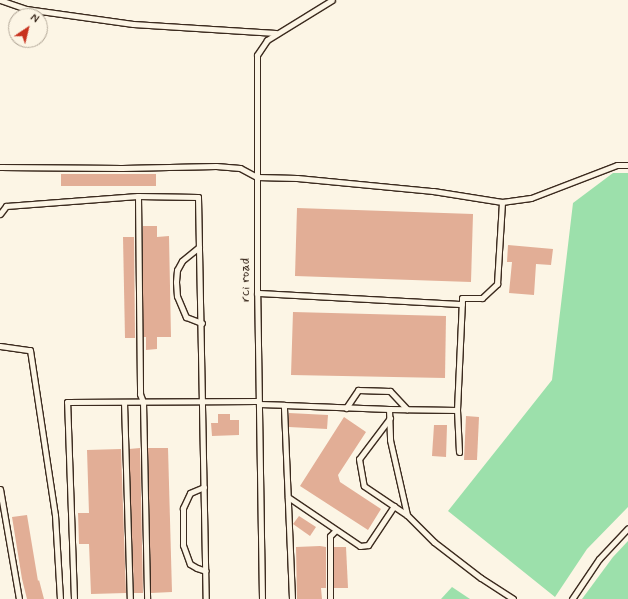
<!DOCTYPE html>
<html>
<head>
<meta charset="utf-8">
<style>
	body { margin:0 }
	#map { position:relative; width:628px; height:599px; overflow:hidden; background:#fcf5e5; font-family:Mynerve,sans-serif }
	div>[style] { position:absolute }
	.green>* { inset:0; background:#9ce0ab }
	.building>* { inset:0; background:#e2ae96 }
	.roads { filter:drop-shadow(1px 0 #3b2a1e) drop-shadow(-1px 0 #3b2a1e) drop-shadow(0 1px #3b2a1e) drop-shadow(0 -1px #3b2a1e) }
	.lane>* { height:5px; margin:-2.5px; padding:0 2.5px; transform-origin:2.5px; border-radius:2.5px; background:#fcf5e5 }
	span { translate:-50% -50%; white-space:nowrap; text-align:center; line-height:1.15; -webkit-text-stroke:3px #fcf5e5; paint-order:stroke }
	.street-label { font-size:14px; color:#3b2a1e }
	.north { position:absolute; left:8px; top:8px; width:40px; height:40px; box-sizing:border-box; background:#fcf5e5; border:1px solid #afa495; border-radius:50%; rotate:35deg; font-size:11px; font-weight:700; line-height:16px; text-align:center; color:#3b2a1e }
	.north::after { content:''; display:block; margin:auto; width:14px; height:18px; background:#c8321e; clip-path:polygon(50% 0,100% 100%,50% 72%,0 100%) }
</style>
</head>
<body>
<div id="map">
	<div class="green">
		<i style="clip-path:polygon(613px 173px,628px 173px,628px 507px,587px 549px,555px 597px,448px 511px,552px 380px,573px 203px)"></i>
		<i style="clip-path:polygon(628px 541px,628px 599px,582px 599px,613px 557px)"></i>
		<i style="clip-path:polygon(452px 587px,470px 599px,441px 599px)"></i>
	</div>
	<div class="building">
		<i style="clip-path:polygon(61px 174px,156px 174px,156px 186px,61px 186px)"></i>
		<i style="clip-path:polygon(297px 208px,473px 214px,471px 282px,295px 276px)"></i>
		<i style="clip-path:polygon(143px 226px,157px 226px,157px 237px,169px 236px,171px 337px,157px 337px,157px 349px,146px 350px,146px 337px,143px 337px)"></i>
		<i style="clip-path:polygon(123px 237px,134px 237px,135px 338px,125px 338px)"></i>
		<i style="clip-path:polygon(508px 245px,553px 249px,551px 265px,536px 264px,534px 295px,509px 293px,512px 262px,507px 262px)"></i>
		<i style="clip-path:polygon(293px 312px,446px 316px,445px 378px,291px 375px)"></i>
		<i style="clip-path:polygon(289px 413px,328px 415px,327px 429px,289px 427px)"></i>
		<i style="clip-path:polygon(218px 414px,230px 414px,230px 420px,239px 420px,239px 435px,212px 436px,211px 423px,218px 423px)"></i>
		<i style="clip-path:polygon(466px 416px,479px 417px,477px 460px,464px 460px)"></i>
		<i style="clip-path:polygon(344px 417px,366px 432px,338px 475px,340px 482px,381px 509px,368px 530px,300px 486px)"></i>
		<i style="clip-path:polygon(434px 425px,447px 425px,446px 457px,432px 456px)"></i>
		<i style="clip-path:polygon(140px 448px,143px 593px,134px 593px,129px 449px)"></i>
		<i style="clip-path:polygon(148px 448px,168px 448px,172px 592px,151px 593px)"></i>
		<i style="clip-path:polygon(121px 449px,126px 593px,91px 594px,89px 544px,79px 544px,78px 513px,89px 513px,87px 450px)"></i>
		<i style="clip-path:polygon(27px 515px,38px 581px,39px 580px,44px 599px,27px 599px,22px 579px,12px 517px)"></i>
		<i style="clip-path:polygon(299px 516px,316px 527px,310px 536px,293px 524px)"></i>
		<i style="clip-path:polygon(320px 546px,326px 547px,326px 588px,321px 588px,322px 599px,297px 599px,296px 547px)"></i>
		<i style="clip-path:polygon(334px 547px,346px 547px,348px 588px,334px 588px)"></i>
	</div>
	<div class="roads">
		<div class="lane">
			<i style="left:0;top:0;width:28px;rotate:19deg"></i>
			<i style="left:26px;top:9px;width:108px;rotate:8deg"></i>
			<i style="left:133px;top:24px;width:143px;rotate:3.6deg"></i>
			<i style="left:0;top:167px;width:122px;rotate:0.5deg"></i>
			<i style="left:122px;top:168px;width:94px;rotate:-1.2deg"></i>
			<i style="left:216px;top:166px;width:24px;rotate:5deg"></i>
			<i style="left:240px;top:168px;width:19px;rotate:28deg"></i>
			<i style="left:257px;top:177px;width:40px;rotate:1.4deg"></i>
			<i style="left:297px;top:178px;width:137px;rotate:5.5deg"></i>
			<i style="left:433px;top:191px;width:70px;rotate:9.1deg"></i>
			<i style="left:502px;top:202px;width:29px;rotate:-8deg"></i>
			<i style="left:531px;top:198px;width:92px;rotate:-21deg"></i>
			<i style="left:617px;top:165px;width:11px"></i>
			<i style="left:138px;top:196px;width:198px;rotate:89.4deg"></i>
			<i style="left:140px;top:394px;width:9px;rotate:69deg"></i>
			<i style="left:143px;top:402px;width:197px;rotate:88.8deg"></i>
			<i style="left:0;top:214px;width:10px;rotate:-53deg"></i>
			<i style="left:6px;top:206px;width:132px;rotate:-4.3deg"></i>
			<i style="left:138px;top:196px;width:60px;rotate:1deg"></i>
			<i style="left:198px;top:197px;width:402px;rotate:88.9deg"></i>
			<i style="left:199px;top:247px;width:22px;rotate:141deg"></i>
			<i style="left:182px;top:261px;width:10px;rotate:119deg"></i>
			<i style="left:177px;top:270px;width:12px;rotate:95deg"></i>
			<i style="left:176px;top:282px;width:14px;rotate:86deg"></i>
			<i style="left:177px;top:296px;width:23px;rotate:67deg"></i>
			<i style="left:186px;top:317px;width:17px;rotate:21deg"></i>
			<i style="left:257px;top:293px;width:205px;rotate:3.1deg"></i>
			<i style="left:0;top:346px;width:30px;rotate:8deg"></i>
			<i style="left:30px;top:350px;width:167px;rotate:81.4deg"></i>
			<i style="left:55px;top:515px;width:84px;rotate:86.6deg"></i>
			<i style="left:124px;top:402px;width:197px;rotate:88.3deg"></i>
			<i style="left:259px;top:404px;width:25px;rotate:2deg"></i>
			<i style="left:346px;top:408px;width:22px;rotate:-56deg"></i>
			<i style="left:358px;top:390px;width:32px;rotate:2deg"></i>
			<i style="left:390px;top:391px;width:25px;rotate:47deg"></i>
			<i style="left:389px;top:409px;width:68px;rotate:0.8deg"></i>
			<i style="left:390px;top:418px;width:51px;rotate:127.1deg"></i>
			<i style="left:359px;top:459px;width:27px;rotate:80deg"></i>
			<i style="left:364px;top:486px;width:52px;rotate:34deg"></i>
			<i style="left:459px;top:452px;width:42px;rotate:-92.7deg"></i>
			<i style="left:457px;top:410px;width:112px;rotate:-87.4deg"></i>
			<i style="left:462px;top:298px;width:20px"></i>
			<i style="left:482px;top:298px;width:21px;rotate:-43deg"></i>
			<i style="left:497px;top:284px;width:82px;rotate:-86.5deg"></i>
			<i style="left:204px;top:487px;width:15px;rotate:157deg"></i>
			<i style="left:190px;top:493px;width:17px;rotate:115deg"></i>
			<i style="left:183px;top:508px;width:37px;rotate:90deg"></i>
			<i style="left:183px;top:545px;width:20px;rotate:70deg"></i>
			<i style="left:190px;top:564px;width:8px;rotate:30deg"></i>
			<i style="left:197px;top:568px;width:9px;rotate:18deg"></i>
			<i style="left:0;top:489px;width:112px;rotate:80.2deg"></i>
			<i style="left:288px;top:497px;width:87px;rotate:34.2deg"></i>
			<i style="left:360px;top:546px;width:8px;rotate:-7deg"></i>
			<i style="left:368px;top:545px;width:47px;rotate:-56.3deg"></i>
			<i style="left:74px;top:599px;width:197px;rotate:-92deg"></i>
			<i style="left:67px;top:402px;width:191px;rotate:-0.3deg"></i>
			<i style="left:262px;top:599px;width:306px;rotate:-90.9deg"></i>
			<i style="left:257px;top:293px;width:238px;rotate:-90deg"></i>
			<i style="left:257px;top:55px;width:18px;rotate:-56deg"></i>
			<i style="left:267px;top:40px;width:76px;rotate:-31.6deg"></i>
			<i style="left:292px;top:599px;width:194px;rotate:-92.4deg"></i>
			<i style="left:284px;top:405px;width:105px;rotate:2.2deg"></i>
			<i style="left:389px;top:409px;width:31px;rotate:88deg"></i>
			<i style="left:390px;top:440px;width:77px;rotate:77.2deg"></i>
			<i style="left:407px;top:515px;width:38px;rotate:45deg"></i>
			<i style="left:434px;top:542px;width:59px;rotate:37.5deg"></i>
			<i style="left:481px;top:578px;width:38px;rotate:33deg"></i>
			<i style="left:330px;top:599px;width:63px;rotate:-90deg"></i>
			<i style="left:330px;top:536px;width:8px;rotate:-45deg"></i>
			<i style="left:572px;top:599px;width:48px;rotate:-56deg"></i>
			<i style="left:599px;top:559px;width:42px;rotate:-46.9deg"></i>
		</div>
	</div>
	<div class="street-label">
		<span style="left:245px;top:280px;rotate:-90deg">rci road</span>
	</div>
	<div class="north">N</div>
</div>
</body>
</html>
